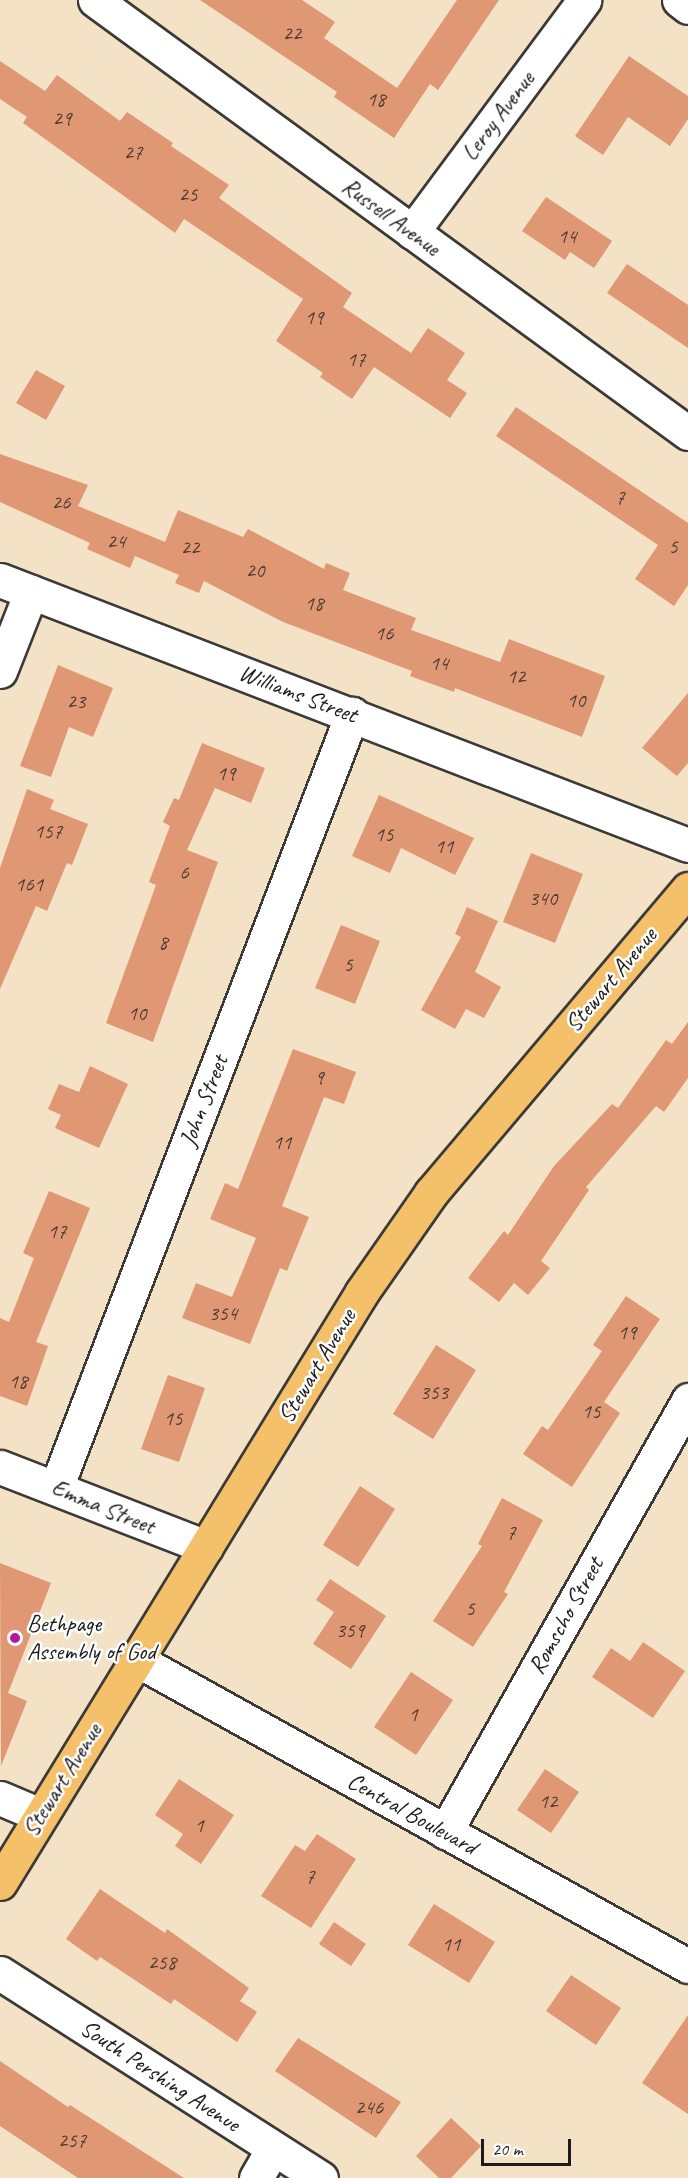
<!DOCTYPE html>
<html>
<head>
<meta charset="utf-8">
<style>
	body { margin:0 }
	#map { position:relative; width:688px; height:2178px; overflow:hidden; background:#f4e2c7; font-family:Caveat,sans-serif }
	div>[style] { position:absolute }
	.building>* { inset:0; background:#df9774 }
	.roads { filter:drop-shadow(2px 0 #3c3a36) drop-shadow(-2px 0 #3c3a36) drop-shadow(0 2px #3c3a36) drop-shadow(0 -2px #3c3a36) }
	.minor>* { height:33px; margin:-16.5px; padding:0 16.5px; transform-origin:16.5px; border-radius:16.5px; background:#fff }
	.major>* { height:33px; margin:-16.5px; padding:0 16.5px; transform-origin:16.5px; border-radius:16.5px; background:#f4c16a }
	.dots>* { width:16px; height:16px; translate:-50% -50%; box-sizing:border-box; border:3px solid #fff; border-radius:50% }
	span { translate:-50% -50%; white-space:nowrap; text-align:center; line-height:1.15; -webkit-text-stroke:5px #fff; paint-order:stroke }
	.number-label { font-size:21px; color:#4d3b32 }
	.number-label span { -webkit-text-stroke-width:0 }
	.street-label { font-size:24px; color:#1c1c1c }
	.poi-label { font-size:24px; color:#1c1c1c }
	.left { translate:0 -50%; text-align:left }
	.scale { position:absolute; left:481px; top:2139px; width:90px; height:27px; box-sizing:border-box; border:3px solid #1c1c1c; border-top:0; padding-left:8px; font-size:18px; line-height:21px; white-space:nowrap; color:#1c1c1c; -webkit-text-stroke:4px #fff; paint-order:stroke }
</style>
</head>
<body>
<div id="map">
	<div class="building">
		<i style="clip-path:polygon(200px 0,302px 0,335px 22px,324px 38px,397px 88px,457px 0,499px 0,438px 90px,430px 84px,394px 138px,334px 97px,337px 92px)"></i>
		<i style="clip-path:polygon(629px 56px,688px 96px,688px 119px,670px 146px,628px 117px,603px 155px,575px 136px)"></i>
		<i style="clip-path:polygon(0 61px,45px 91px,57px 75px,120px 121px,127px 112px,173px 143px,171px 146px,229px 185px,219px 198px,352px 293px,343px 307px,411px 353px,428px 328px,465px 353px,447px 380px,467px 393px,450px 418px,374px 367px,352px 399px,320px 377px,323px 373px,276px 341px,303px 299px,184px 219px,175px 233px,23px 123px,27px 117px,0 99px)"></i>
		<i style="clip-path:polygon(546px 197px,612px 241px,594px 268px,570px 252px,565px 260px,522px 231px)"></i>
		<i style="clip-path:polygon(627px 264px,688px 305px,688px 348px,607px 293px)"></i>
		<i style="clip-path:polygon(36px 370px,65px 386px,46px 420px,16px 403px)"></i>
		<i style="clip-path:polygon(516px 407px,688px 523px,688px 585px,674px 606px,635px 579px,658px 545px,496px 436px)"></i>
		<i style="clip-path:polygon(0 454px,88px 485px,78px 506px,165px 542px,178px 510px,243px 537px,248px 529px,324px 569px,326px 563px,350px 573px,343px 590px,416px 618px,411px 630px,500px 662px,509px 639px,605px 676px,582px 737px,455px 688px,454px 692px,410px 676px,412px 671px,283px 622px,204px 581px,199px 593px,175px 583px,179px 575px,135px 556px,130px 568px,87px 549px,90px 543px,0 502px)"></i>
		<i style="clip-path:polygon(58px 665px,113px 688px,93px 737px,69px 727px,51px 777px,20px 766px)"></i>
		<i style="clip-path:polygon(688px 693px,688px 763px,677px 776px,642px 748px)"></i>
		<i style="clip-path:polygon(202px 743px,265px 768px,251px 803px,215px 788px,187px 850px,218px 862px,153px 1042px,106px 1023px,156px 885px,149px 882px,170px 826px,163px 822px,174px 798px,179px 800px)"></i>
		<i style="clip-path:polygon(27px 789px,54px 800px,50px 809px,88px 824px,72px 865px,67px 863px,47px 911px,36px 906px,0 989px,0 868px)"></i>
		<i style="clip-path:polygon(379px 795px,474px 838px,455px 875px,401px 848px,390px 873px,352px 856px)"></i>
		<i style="clip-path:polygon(531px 853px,583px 874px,555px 943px,503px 922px)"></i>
		<i style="clip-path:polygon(467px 907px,498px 921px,475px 972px,501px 987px,484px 1018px,466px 1009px,455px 1029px,421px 1010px,461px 937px,455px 934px)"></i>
		<i style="clip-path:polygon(341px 925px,380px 941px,355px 1004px,315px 988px)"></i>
		<i style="clip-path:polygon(688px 1022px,688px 1078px,664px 1112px,656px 1106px,586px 1187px,589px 1190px,541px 1261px,550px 1268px,528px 1295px,514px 1283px,499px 1302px,468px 1278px,504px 1231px,508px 1235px,554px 1166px,612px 1104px,618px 1108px,666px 1040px,672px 1044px)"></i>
		<i style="clip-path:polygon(293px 1049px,356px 1072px,344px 1104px,324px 1097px,282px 1206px,309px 1217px,287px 1271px,280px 1268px,250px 1344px,182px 1318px,196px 1283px,232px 1297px,256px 1238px,210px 1219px,225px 1183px,238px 1189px)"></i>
		<i style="clip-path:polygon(90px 1066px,128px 1084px,99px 1148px,55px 1128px,61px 1115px,48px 1109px,59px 1084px,79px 1092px)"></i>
		<i style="clip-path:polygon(49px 1191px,90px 1208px,36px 1342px,48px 1346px,27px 1406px,0 1396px,0 1318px,9px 1322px,34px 1258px,23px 1253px)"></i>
		<i style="clip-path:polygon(626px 1296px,660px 1319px,604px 1402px,620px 1413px,572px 1487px,523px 1454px,542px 1426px,548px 1430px,602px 1351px,593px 1345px)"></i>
		<i style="clip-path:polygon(436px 1345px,476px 1370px,433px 1439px,393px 1414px)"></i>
		<i style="clip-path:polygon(168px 1375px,205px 1388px,179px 1462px,141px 1449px)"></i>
		<i style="clip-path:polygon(360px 1486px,395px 1509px,358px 1567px,323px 1545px)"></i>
		<i style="clip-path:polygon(502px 1498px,543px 1520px,504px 1592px,508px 1594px,473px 1647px,433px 1621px,482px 1546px,478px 1544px)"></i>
		<i style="clip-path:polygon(0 1563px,51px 1583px,8px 1693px,27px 1701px,1px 1766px)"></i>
		<i style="clip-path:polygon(330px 1579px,386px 1616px,351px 1669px,313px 1644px,334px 1612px,316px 1600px)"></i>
		<i style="clip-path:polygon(643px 1642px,685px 1671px,653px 1718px,592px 1677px,611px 1648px,630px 1661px)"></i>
		<i style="clip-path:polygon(411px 1672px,453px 1700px,416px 1755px,374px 1727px)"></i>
		<i style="clip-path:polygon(545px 1769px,579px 1792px,551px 1833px,517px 1810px)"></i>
		<i style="clip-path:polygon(179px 1779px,234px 1815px,201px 1864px,175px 1846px,183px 1834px,155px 1815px)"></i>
		<i style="clip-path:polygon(317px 1834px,356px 1859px,311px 1928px,261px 1896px,295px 1845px,305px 1851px)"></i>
		<i style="clip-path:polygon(100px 1889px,165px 1933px,167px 1929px,249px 1988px,240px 2001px,257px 2012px,237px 2042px,174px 1999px,171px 2004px,100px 1957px,97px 1961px,66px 1939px)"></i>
		<i style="clip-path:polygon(434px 1904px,495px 1942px,469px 1983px,408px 1945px)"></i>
		<i style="clip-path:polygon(334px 1922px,366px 1944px,351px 1966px,319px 1944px)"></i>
		<i style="clip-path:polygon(571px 1975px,621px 2008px,596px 2045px,546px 2011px)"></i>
		<i style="clip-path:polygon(688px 2015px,688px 2114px,642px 2083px)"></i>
		<i style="clip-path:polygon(298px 2038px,401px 2102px,376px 2138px,275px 2071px)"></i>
		<i style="clip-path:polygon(0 2061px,68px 2107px,70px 2105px,184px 2178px,78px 2178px,0 2126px)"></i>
		<i style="clip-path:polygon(451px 2118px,481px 2146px,451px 2178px,439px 2178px,416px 2156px)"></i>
	</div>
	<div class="roads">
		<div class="minor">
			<i style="left:95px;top:0;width:734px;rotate:36.14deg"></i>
			<i style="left:679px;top:0;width:11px;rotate:38deg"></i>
			<i style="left:412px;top:232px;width:289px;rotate:-53.4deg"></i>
			<i style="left:0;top:580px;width:737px;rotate:21.07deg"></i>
			<i style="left:0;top:671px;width:85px;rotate:-68.6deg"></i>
			<i style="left:0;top:1467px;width:221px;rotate:21.2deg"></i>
			<i style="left:56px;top:1488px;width:829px;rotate:-69.07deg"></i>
			<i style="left:137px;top:1660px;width:630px;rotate:29.05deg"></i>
			<i style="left:0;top:1798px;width:43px;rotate:23deg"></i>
			<i style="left:445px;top:1832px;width:496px;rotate:-60.6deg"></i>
			<i style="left:0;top:1973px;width:381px;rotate:32.6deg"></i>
			<i style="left:256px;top:2178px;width:34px;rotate:-60deg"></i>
		</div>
		<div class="major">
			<i style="left:0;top:1883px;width:693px;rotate:-58.51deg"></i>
			<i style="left:362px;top:1292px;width:121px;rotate:-55.1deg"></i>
			<i style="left:431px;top:1193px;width:398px;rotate:-49.8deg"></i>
		</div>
	</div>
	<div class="dots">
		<i style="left:15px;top:1638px;background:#b5179e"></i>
	</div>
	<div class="number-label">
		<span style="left:292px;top:33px">22</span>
		<span style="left:376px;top:99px">18</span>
		<span style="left:62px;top:118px">29</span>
		<span style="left:133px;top:152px">27</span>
		<span style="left:188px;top:194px">25</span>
		<span style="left:567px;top:236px">14</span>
		<span style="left:314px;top:317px">19</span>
		<span style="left:356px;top:359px">17</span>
		<span style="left:620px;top:497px">7</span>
		<span style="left:61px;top:502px">26</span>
		<span style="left:116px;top:541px">24</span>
		<span style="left:673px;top:546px">5</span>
		<span style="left:190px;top:547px">22</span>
		<span style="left:255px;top:570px">20</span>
		<span style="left:314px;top:603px">18</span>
		<span style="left:384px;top:633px">16</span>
		<span style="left:439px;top:663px">14</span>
		<span style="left:516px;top:676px">12</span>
		<span style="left:576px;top:700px">10</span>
		<span style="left:76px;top:701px">23</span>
		<span style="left:226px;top:773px">19</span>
		<span style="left:48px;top:831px">157</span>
		<span style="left:384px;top:834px">15</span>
		<span style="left:444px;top:846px">11</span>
		<span style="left:184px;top:872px">6</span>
		<span style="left:29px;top:884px">161</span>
		<span style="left:543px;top:898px">340</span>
		<span style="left:163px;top:942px">8</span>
		<span style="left:348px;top:964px">5</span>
		<span style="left:137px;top:1013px">10</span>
		<span style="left:319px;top:1077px">9</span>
		<span style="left:282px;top:1142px">11</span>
		<span style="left:57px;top:1231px">17</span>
		<span style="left:223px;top:1313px">354</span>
		<span style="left:627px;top:1332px">19</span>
		<span style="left:18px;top:1381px">18</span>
		<span style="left:434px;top:1392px">353</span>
		<span style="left:591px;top:1411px">15</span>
		<span style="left:173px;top:1418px">15</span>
		<span style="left:511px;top:1532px">7</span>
		<span style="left:470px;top:1608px">5</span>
		<span style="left:350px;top:1630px">359</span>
		<span style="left:413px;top:1714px">1</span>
		<span style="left:548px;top:1801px">12</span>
		<span style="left:199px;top:1825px">1</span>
		<span style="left:310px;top:1876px">7</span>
		<span style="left:451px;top:1944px">11</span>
		<span style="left:162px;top:1962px">258</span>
		<span style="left:369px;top:2107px">246</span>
		<span style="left:72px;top:2140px">257</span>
	</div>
	<div class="street-label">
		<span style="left:498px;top:116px;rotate:-53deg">Leroy Avenue</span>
		<span style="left:391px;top:217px;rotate:36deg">Russell Avenue</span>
		<span style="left:298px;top:694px;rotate:21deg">Williams Street</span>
		<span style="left:611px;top:980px;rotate:-50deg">Stewart Avenue</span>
		<span style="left:204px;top:1101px;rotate:-69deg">John Street</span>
		<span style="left:317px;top:1366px;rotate:-59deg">Stewart Avenue</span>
		<span style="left:103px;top:1507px;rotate:22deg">Emma Street</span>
		<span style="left:566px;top:1616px;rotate:-61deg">Romscho Street</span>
		<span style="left:62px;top:1780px;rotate:-58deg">Stewart Avenue</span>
		<span style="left:412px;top:1814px;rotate:29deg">Central Boulevard</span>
		<span style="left:160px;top:2076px;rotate:33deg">South Pershing Avenue</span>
	</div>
	<div class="poi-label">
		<span class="left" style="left:27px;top:1638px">Bethpage<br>Assembly of God</span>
	</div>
	<div class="scale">20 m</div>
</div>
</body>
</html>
